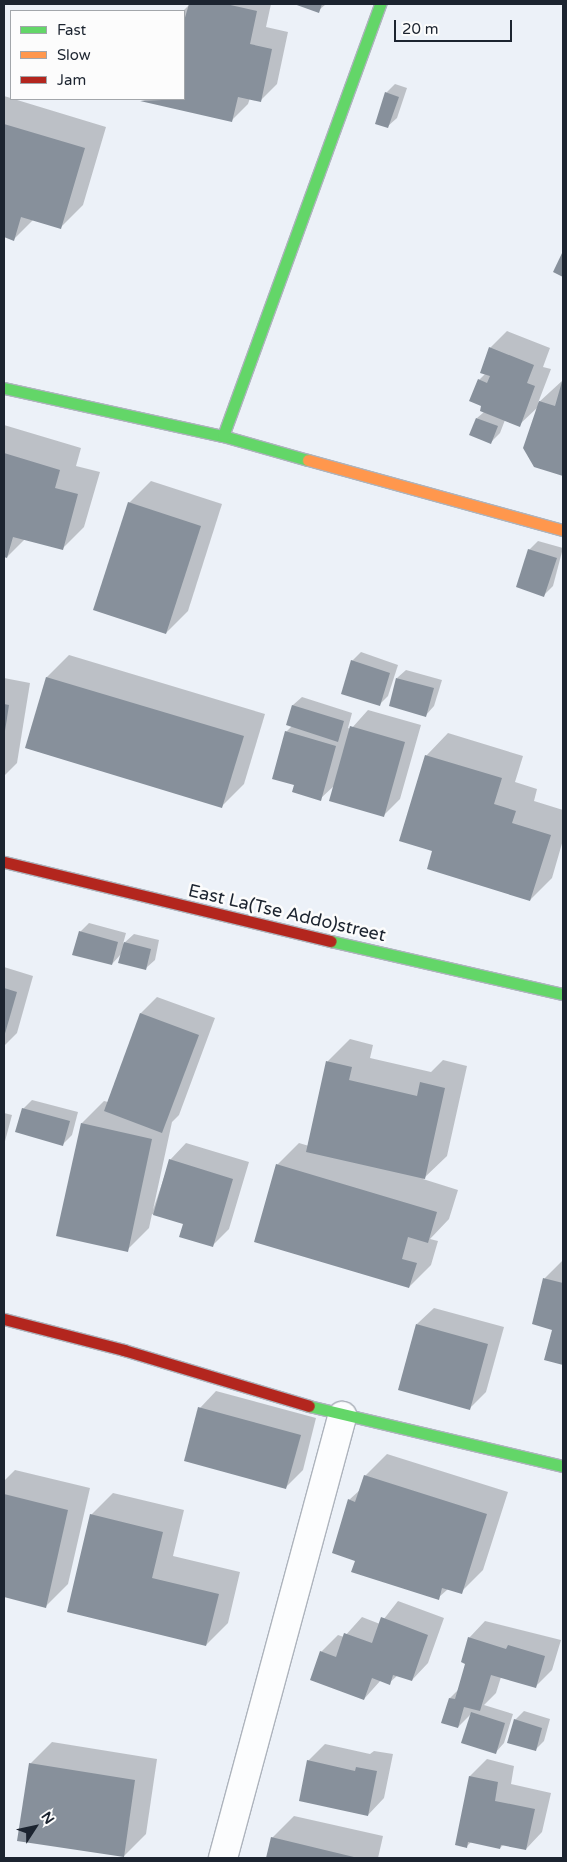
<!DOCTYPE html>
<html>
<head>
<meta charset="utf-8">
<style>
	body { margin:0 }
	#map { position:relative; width:567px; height:1862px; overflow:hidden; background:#ecf1f8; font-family:"Varela Round",sans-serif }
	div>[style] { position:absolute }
	.shadow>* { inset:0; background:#0003 }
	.building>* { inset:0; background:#87909b }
	.roads { filter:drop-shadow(1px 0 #adb3bc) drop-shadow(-1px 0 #adb3bc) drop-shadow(0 1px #adb3bc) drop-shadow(0 -1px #adb3bc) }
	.street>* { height:28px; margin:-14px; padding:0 14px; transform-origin:14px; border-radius:14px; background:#fcfdfe }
	.fast>* { height:11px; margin:-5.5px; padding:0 5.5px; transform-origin:5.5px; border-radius:5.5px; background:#63d668 }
	.slow>* { height:11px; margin:-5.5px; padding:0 5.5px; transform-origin:5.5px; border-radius:5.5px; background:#ff974d }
	.jam>* { height:11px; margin:-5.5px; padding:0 5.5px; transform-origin:5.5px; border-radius:5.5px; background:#b3261e }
	span { translate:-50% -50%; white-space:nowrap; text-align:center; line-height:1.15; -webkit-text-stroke:5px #fcfcfc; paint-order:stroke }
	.street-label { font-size:18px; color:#1c2430 }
	.frame { position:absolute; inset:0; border:5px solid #1c2430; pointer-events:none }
	.legend { position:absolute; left:10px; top:10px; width:175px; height:90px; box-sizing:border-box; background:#fcfcfc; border:1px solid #a2a6aa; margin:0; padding:6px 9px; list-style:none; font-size:15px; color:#1c2430 }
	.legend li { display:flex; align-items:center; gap:10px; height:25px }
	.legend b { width:25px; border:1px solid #a2a6aa }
	.north { position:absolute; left:10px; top:1802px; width:50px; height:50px; -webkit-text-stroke:4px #fcfcfc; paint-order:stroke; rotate:55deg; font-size:14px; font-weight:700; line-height:20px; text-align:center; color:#1c2430 }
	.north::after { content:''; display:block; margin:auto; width:18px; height:22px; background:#1c2430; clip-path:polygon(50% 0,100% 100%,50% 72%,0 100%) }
	.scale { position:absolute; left:394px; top:20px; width:118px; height:22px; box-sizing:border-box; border:2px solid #1c2430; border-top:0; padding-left:6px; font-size:15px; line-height:18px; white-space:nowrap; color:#1c2430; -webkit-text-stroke:4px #fcfcfc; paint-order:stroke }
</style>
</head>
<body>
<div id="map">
	<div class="shadow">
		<i style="clip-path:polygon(190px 4px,271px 4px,266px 27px,288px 32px,277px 84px,260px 101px,250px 98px,248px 104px,231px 121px,141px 100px,184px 99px,183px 11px)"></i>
		<i style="clip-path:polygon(297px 4px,326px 4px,318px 11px)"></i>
		<i style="clip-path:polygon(395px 84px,407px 88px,397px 118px,388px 126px,386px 93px)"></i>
		<i style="clip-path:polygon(4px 96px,106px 127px,83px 205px,61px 227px,34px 219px,14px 239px,4px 236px)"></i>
		<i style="clip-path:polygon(507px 331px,550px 348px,543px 367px,551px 369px,538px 403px,563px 380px,563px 475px,535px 466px,538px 407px,519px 425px,505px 420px,500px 433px,491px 442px,477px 418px,484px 412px,479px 380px,485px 374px,490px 348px)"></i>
		<i style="clip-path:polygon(4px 425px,81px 448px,76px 466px,100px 472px,84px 527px,62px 549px,25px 539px,7px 557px,4px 556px)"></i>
		<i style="clip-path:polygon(151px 481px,222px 504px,188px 611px,166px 633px,129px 503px)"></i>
		<i style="clip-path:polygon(538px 541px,563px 548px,553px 586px,544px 595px,529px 550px)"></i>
		<i style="clip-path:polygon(361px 652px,398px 665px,388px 696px,379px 705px,352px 661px)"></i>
		<i style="clip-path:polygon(69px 655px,265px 714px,244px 784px,222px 806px,27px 748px,47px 677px)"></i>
		<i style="clip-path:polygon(406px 670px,442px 680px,434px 706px,426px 715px,397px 678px)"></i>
		<i style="clip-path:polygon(4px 678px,30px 683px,17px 763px,4px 776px)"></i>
		<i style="clip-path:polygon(302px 697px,352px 713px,348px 728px,351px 729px,368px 710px,421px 725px,400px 799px,384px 815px,335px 785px,320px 799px,295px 785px,286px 732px,292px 726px,287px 724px,293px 705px)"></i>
		<i style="clip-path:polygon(448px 733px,523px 756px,515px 782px,537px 789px,534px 801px,563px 810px,563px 840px,552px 878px,530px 900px,434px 851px,426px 756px)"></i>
		<i style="clip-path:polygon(89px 923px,126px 933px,123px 944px,134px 934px,159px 940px,155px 960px,146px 968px,122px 953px,112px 964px,80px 932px)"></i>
		<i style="clip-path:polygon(4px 967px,33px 976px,17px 1033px,4px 1046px)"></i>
		<i style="clip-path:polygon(157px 997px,215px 1018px,179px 1115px,172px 1122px,153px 1210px,170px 1160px,186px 1143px,249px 1162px,229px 1229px,213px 1245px,185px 1223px,152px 1214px,149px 1228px,127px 1250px,82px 1123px,104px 1101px,108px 1102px,141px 1013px)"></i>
		<i style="clip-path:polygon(350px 1039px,373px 1045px,370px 1058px,431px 1072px,443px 1060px,467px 1066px,447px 1156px,423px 1179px,458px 1190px,449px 1219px,430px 1239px,438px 1241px,431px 1265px,409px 1287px,277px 1165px,299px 1143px,309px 1146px,328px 1061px)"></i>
		<i style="clip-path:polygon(32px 1100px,78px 1112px,72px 1135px,63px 1144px,23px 1109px)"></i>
		<i style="clip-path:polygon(4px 1113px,12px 1115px,4px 1145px)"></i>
		<i style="clip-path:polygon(563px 1260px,563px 1364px,546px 1360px,554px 1329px,533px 1323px,545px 1278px)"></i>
		<i style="clip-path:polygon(434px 1308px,504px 1327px,486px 1392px,469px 1409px,417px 1324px)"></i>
		<i style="clip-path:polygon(216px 1391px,316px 1418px,303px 1470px,286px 1487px,200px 1408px)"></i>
		<i style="clip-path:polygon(387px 1454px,508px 1492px,483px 1570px,461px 1592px,448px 1589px,438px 1598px,357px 1560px,349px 1500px,361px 1489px,365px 1476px)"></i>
		<i style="clip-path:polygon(15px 1470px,90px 1488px,68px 1584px,46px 1606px,4px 1596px,4px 1481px)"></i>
		<i style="clip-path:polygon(113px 1493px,184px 1510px,173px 1556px,240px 1572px,228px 1623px,206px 1645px,91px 1515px)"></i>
		<i style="clip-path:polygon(398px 1601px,444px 1618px,428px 1663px,412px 1680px,398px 1675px,389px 1683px,381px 1680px,364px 1699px,321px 1652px,338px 1635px,344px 1637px,362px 1617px,380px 1624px)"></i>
		<i style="clip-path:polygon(485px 1621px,561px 1640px,552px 1670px,535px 1687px,501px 1677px,496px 1693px,484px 1705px,513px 1714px,504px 1743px,496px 1752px,472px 1713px,458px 1727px,450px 1698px,459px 1689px,466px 1663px,469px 1638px)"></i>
		<i style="clip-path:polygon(524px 1711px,550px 1719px,544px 1741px,535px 1750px,515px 1720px)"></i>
		<i style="clip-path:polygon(52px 1742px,157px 1759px,146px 1834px,124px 1856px,30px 1764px)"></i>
		<i style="clip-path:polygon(325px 1744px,370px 1754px,374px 1751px,393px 1754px,384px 1798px,368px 1815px,308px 1761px)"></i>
		<i style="clip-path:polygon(487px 1759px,514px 1766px,511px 1784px,551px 1793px,542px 1832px,526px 1849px,504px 1844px,500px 1848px,471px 1842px,466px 1847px,456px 1844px,470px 1776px)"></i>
		<i style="clip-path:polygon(294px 1816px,383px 1836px,378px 1858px,268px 1858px,272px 1838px)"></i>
	</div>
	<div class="building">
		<i style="clip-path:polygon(189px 4px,226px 4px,257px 11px,250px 44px,272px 49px,261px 102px,238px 97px,232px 122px,140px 101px,184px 99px,184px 21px)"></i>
		<i style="clip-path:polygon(294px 4px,322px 4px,319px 13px)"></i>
		<i style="clip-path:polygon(385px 92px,399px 97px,388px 128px,375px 124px)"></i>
		<i style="clip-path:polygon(4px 124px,85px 148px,61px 229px,21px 217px,14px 241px,4px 237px)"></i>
		<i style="clip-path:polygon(563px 251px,563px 277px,553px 272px)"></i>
		<i style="clip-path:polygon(489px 347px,534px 365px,527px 383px,535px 386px,520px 427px,480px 411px,481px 406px,469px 401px,478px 379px,487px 383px,490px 376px,480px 373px)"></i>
		<i style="clip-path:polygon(563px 378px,563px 476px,534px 467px,523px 448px,539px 401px,555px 406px)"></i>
		<i style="clip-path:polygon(476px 418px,498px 426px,491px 444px,469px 435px)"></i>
		<i style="clip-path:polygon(4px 453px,60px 470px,55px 488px,78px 494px,63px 550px,13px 537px,7px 558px,4px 557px)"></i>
		<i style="clip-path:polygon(128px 502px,201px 526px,166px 634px,93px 610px)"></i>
		<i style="clip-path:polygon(528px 549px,557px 558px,544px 597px,516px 587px)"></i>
		<i style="clip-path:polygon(351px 660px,390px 673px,380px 706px,341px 694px)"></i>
		<i style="clip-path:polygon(46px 677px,244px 736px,222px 808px,25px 748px)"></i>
		<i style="clip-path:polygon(396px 678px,434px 688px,426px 717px,389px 706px)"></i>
		<i style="clip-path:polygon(4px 704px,9px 705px,5px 731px,4px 731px)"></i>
		<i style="clip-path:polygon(292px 705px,344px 721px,338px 742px,286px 725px)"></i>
		<i style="clip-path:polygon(350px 726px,405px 742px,384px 817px,329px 801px)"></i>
		<i style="clip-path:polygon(285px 731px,336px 746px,321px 801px,292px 792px,294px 785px,272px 779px)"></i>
		<i style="clip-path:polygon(425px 755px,502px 778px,494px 804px,516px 811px,512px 823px,551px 835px,530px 901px,427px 869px,432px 851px,399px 841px)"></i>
		<i style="clip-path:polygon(79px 931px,118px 942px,112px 965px,72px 955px)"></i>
		<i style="clip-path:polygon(124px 942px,151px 949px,146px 970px,118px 963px)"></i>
		<i style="clip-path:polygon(4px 988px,17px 992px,4px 1037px)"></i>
		<i style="clip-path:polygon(140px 1013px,199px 1035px,162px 1133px,104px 1111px)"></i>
		<i style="clip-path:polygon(326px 1061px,352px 1067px,349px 1080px,417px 1096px,420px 1082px,445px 1088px,425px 1179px,306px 1152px)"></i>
		<i style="clip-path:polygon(22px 1108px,70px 1121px,63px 1146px,15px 1132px)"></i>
		<i style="clip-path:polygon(81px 1123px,152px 1139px,128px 1252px,56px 1236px)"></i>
		<i style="clip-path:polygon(169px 1159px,233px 1179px,213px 1247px,179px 1237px,183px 1224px,153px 1215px)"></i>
		<i style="clip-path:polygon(276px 1164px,437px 1212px,428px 1243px,408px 1237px,402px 1259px,417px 1263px,409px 1288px,254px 1242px)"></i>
		<i style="clip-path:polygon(543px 1278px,563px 1283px,563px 1365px,544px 1360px,552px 1330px,532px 1324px)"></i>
		<i style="clip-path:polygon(416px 1324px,488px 1344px,470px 1410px,398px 1390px)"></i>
		<i style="clip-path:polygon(198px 1407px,301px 1435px,286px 1489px,184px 1461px)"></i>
		<i style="clip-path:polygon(364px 1475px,487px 1514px,462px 1594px,442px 1588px,439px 1600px,351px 1572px,355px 1561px,332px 1553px,348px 1499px,355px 1502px)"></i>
		<i style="clip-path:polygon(4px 1494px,68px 1510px,46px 1608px,4px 1597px)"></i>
		<i style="clip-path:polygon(90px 1514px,163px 1532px,152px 1578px,219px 1594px,206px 1646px,67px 1612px)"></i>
		<i style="clip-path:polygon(381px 1617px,428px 1635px,412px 1681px,393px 1675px,390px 1685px,372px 1678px,364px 1700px,310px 1680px,320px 1651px,336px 1657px,344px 1633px,372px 1643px)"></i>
		<i style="clip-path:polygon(468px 1637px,506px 1649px,508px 1645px,545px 1656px,536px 1688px,491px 1675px,480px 1711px,464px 1707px,458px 1728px,441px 1723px,449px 1698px,455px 1699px,465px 1664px,461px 1662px)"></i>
		<i style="clip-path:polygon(471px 1712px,505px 1723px,496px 1754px,461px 1743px)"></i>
		<i style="clip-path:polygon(514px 1719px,542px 1728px,536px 1751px,507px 1743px)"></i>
		<i style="clip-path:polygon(307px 1760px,355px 1771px,356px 1767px,377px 1771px,368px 1816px,299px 1801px)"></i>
		<i style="clip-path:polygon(29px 1763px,135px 1780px,124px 1857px,17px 1841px)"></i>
		<i style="clip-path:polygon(469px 1776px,498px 1782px,495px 1801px,535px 1809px,526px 1850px,501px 1845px,500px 1849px,468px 1842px,467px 1848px,455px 1845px)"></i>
		<i style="clip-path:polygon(271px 1837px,358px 1858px,266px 1858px)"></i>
	</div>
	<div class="roads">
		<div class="street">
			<i style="left:223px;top:1858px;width:458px;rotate:-74.9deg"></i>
		</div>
		<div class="fast">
			<i style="left:4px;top:388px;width:224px;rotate:12.4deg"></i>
			<i style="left:223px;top:436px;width:88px;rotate:15.8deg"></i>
			<i style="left:223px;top:436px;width:460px;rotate:-70deg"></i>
			<i style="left:331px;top:941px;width:238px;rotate:12.9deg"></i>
			<i style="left:309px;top:1406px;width:261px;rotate:13.3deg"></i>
		</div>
		<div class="slow">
			<i style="left:308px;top:460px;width:264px;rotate:15.4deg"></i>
		</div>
		<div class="jam">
			<i style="left:4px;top:862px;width:336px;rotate:13.6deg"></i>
			<i style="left:4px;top:1319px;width:124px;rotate:14.5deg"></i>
			<i style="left:124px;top:1350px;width:193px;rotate:16.8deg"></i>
		</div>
	</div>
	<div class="street-label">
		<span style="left:287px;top:913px;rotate:13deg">East La(Tse Addo)street</span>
	</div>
	<div class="frame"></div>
	<ul class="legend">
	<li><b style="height:6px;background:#63d668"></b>Fast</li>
	<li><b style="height:6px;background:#ff974d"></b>Slow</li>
	<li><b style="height:6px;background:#b3261e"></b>Jam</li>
	</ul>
	<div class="north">N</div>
	<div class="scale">20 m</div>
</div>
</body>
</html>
